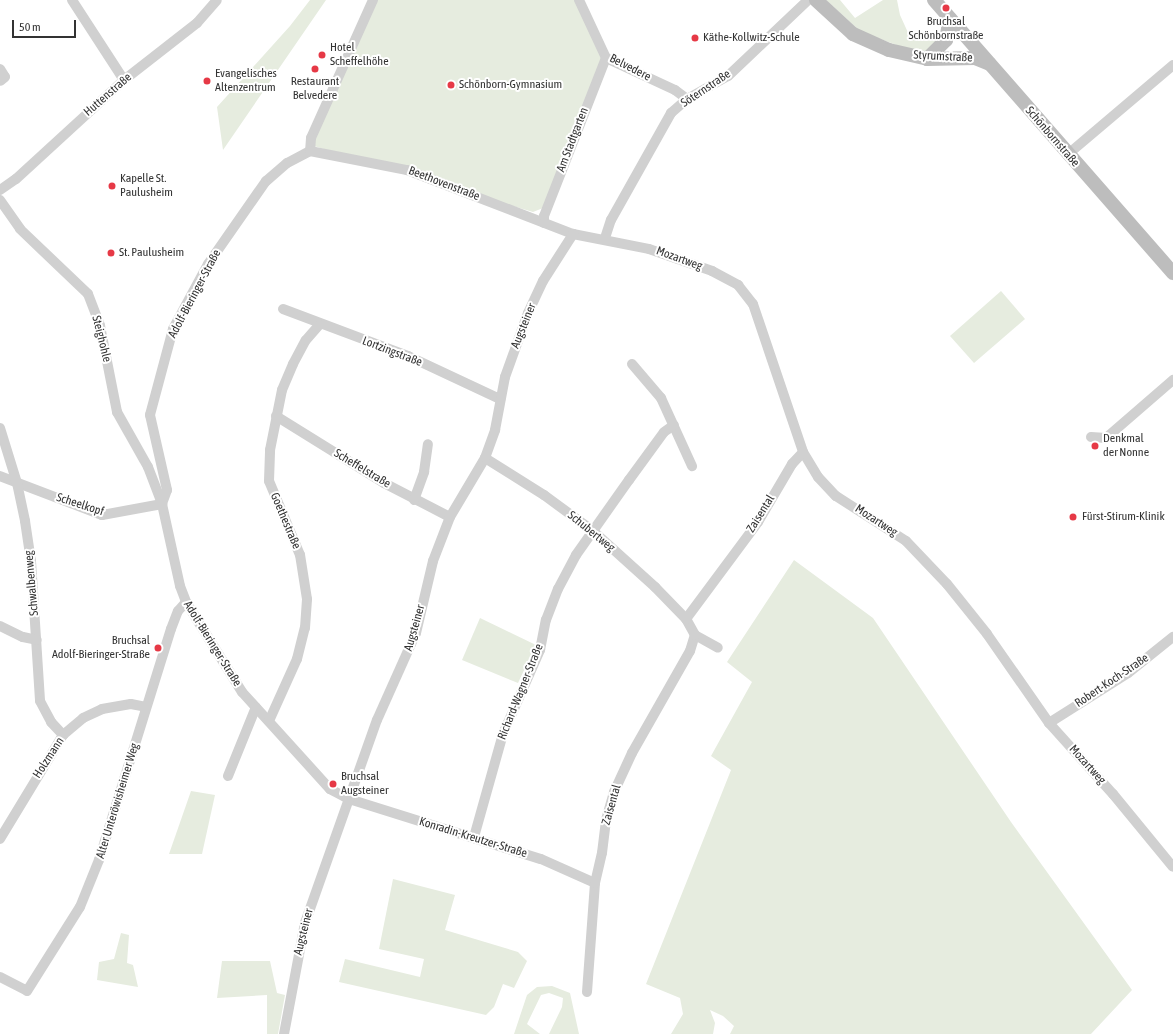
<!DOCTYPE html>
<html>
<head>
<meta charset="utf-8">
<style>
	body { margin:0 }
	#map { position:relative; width:1173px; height:1034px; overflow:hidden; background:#fff; font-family:"Asap Condensed",sans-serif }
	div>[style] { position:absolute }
	.green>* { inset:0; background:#e6ecdf }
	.minor>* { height:10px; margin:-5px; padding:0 5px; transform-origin:5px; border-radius:5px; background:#d0d0d0 }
	.secondary>* { height:14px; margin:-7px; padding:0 7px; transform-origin:7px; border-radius:7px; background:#bdbdbd }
	.dots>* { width:11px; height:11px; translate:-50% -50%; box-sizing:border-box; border:2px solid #fff; border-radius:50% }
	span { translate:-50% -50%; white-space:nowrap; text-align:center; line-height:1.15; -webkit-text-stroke:4px #fff; paint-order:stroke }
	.poi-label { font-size:12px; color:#333 }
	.left { translate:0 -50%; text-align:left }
	.right { translate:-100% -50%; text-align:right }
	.street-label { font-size:12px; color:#333 }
	.scale { position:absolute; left:12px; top:20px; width:64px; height:18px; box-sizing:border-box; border:2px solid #333; border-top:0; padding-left:5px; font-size:12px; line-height:14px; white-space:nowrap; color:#333; -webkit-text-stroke:3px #fff; paint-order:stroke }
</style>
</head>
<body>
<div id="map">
	<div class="green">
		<i style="clip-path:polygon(310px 0,326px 0,223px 150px,217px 107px,290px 26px)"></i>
		<i style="clip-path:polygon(376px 0,576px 0,609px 57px,543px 208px,533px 212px,314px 146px,314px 137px)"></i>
		<i style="clip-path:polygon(826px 0,840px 0,855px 18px,883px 0,897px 0,900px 15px,910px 37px,916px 40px,920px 37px,925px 41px,934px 34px,942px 46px,925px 53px,919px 49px,910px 56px,904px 48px,860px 31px)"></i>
		<i style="clip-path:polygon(1001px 291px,1025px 319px,974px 363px,950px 336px)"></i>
		<i style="clip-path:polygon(794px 560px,873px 618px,1011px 822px,1132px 990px,1091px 1034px,730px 1034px,734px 1026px,723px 1016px,710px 1010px,715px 1023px,713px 1034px,671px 1034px,683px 1014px,680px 998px,646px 984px,731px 770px,711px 756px,752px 682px,727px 662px)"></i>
		<i style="clip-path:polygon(480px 618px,536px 645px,518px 683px,462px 660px)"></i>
		<i style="clip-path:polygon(191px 791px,215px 795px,202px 854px,169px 854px)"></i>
		<i style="clip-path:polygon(393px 879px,455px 895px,445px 930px,518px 952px,527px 961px,514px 988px,503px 984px,494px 1007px,486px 1015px,339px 982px,345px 959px,420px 977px,424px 959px,379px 949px)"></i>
		<i style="clip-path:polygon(121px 933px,129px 935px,127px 963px,133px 965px,138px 987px,97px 980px,99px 962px,114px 959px)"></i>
		<i style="clip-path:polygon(222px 961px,270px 961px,277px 993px,285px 995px,278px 1034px,267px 1034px,267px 995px,217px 998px)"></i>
		<i style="clip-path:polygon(552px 986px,570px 993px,579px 1034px,549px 1034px,562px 1007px,563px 998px,549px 993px,541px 995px,527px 1024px,540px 1034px,514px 1034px,527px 995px,537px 987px)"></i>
	</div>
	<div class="minor">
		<i style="left:72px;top:0;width:95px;rotate:57deg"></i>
		<i style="left:373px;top:0;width:151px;rotate:114.2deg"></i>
		<i style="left:311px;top:138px;width:13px;rotate:94deg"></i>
		<i style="left:310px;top:151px;width:26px;rotate:152deg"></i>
		<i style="left:287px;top:163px;width:28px;rotate:139deg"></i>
		<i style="left:266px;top:181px;width:101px;rotate:124.9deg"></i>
		<i style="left:208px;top:264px;width:74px;rotate:118.3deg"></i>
		<i style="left:173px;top:329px;width:89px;rotate:105deg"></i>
		<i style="left:150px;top:415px;width:77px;rotate:77.2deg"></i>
		<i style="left:167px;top:490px;width:15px;rotate:110deg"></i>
		<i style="left:162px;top:504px;width:84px;rotate:77.6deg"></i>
		<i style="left:180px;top:586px;width:17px;rotate:69deg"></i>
		<i style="left:186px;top:602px;width:106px;rotate:58.1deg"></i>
		<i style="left:242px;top:692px;width:131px;rotate:47.8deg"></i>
		<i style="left:330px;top:789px;width:21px;rotate:28deg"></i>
		<i style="left:349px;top:799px;width:201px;rotate:17.4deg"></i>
		<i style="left:541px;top:859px;width:59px;rotate:24deg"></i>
		<i style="left:579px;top:0;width:64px;rotate:65deg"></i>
		<i style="left:606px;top:58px;width:76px;rotate:24.9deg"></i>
		<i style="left:675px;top:90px;width:15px;rotate:37deg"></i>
		<i style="left:0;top:69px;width:9px;rotate:58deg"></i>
		<i style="left:5px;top:77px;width:6px;rotate:141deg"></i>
		<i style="left:310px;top:151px;width:99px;rotate:11.1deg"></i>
		<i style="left:407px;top:170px;width:178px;rotate:21.1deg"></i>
		<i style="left:573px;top:234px;width:77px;rotate:11.2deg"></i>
		<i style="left:649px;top:249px;width:67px;rotate:19.2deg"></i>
		<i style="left:712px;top:271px;width:30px;rotate:28deg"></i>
		<i style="left:738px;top:285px;width:24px;rotate:52deg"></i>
		<i style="left:753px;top:304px;width:156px;rotate:71.3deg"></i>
		<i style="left:803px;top:452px;width:29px;rotate:59deg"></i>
		<i style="left:818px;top:477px;width:26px;rotate:47deg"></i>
		<i style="left:836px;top:496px;width:83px;rotate:32.7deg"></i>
		<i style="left:906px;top:541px;width:59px;rotate:46.4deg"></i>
		<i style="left:947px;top:584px;width:64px;rotate:51.3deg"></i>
		<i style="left:987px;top:634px;width:108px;rotate:55.1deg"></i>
		<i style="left:1049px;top:723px;width:96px;rotate:48deg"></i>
		<i style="left:1113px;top:794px;width:94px;rotate:50.6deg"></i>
		<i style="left:1067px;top:155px;width:139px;rotate:-40.3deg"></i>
		<i style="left:0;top:190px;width:19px;rotate:-35deg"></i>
		<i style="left:16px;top:179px;width:147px;rotate:-42.5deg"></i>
		<i style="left:124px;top:80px;width:93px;rotate:-38deg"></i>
		<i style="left:197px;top:23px;width:30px;rotate:-49deg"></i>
		<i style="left:0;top:200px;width:35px;rotate:55deg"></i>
		<i style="left:20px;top:229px;width:94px;rotate:43.7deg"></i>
		<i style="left:88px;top:294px;width:34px;rotate:69deg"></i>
		<i style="left:100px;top:326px;width:88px;rotate:78.8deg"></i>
		<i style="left:117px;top:412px;width:63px;rotate:60.6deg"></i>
		<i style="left:148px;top:467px;width:40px;rotate:69deg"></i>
		<i style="left:162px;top:504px;width:61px;rotate:169.6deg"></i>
		<i style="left:102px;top:515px;width:109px;rotate:-159.1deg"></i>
		<i style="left:544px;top:223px;width:7px;rotate:-90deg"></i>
		<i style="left:544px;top:216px;width:170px;rotate:-68.6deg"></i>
		<i style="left:605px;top:238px;width:19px;rotate:-72deg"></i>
		<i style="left:611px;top:220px;width:123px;rotate:-60.7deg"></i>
		<i style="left:671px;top:113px;width:21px;rotate:-41deg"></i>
		<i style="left:687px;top:99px;width:47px;rotate:-29.3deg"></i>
		<i style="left:728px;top:76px;width:110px;rotate:-43.5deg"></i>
		<i style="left:283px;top:309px;width:134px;rotate:20.6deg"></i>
		<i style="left:408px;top:356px;width:102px;rotate:25.1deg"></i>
		<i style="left:632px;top:364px;width:45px;rotate:49.5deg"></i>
		<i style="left:661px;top:398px;width:75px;rotate:65.5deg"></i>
		<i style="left:276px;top:416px;width:127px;rotate:31.8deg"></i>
		<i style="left:384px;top:483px;width:74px;rotate:27.3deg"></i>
		<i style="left:0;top:428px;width:58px;rotate:72.8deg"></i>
		<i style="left:17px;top:483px;width:39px;rotate:78deg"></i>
		<i style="left:25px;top:521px;width:40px;rotate:81.5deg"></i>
		<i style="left:31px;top:561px;width:140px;rotate:86.3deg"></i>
		<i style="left:40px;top:701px;width:24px;rotate:62deg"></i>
		<i style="left:51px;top:722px;width:18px;rotate:47deg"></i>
		<i style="left:1091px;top:437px;width:15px;rotate:4deg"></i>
		<i style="left:1106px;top:438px;width:89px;rotate:-40.9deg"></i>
		<i style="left:485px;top:458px;width:70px;rotate:32.1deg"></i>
		<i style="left:544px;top:495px;width:61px;rotate:36.3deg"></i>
		<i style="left:593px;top:531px;width:84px;rotate:42.1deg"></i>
		<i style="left:655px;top:587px;width:45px;rotate:45.9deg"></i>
		<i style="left:414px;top:500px;width:30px;rotate:-70deg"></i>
		<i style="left:424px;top:472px;width:28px;rotate:-82deg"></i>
		<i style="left:0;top:626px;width:25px;rotate:26deg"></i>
		<i style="left:23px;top:637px;width:14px;rotate:12deg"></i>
		<i style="left:695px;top:635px;width:26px;rotate:29deg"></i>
		<i style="left:269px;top:721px;width:68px;rotate:-65.7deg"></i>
		<i style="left:297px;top:659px;width:32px;rotate:-76deg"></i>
		<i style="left:305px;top:628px;width:29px;rotate:-86deg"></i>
		<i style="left:307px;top:599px;width:45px;rotate:-99deg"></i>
		<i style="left:300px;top:555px;width:80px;rotate:-112.7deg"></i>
		<i style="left:269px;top:481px;width:31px;rotate:-88deg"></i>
		<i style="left:270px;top:450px;width:61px;rotate:-78.7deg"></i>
		<i style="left:282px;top:390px;width:28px;rotate:-67deg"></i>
		<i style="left:293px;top:364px;width:27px;rotate:-62deg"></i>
		<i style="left:306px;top:340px;width:20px;rotate:-49deg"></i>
		<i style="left:1049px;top:723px;width:93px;rotate:-32.3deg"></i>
		<i style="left:1128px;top:673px;width:58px;rotate:-38.7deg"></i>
		<i style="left:228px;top:776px;width:74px;rotate:-67.9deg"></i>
		<i style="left:474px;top:837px;width:107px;rotate:-74.3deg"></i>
		<i style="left:503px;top:734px;width:92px;rotate:-66.2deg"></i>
		<i style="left:540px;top:650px;width:31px;rotate:-79deg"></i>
		<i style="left:546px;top:620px;width:33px;rotate:-69deg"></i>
		<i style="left:558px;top:589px;width:38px;rotate:-62deg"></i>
		<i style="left:576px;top:555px;width:92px;rotate:-54.8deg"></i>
		<i style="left:629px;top:480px;width:59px;rotate:-53.9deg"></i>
		<i style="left:664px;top:432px;width:12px;rotate:-35deg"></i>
		<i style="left:0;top:839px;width:122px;rotate:-58.8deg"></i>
		<i style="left:63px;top:735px;width:26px;rotate:-40deg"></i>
		<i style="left:83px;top:718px;width:21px;rotate:-25deg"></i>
		<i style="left:102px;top:709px;width:29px;rotate:-10deg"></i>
		<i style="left:131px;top:704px;width:15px;rotate:11deg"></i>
		<i style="left:0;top:977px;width:30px;rotate:27deg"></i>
		<i style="left:27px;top:991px;width:99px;rotate:-57.8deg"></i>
		<i style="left:80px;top:907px;width:51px;rotate:-68deg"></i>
		<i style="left:99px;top:860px;width:242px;rotate:-72.7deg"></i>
		<i style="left:171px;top:629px;width:19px;rotate:-69deg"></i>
		<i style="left:178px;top:611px;width:12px;rotate:-48deg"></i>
		<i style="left:587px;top:992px;width:109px;rotate:-85.8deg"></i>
		<i style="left:595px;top:883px;width:31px;rotate:-77deg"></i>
		<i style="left:602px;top:853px;width:33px;rotate:-83deg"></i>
		<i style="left:606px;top:820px;width:29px;rotate:-74deg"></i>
		<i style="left:614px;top:792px;width:43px;rotate:-65.2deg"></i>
		<i style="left:632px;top:753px;width:117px;rotate:-60.4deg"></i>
		<i style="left:690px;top:651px;width:17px;rotate:-73deg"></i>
		<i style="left:695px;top:635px;width:18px;rotate:-119deg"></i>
		<i style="left:686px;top:619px;width:121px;rotate:-53.4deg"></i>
		<i style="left:758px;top:522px;width:67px;rotate:-59.6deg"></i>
		<i style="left:792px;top:464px;width:16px;rotate:-47deg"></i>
		<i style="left:284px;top:1034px;width:113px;rotate:-79.3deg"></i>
		<i style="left:305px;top:923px;width:215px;rotate:-70.5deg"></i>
		<i style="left:377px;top:720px;width:95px;rotate:-65.9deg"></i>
		<i style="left:416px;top:633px;width:74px;rotate:-76.7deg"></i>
		<i style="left:433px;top:561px;width:47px;rotate:-68.9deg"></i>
		<i style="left:450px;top:517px;width:69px;rotate:-59.3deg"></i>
		<i style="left:485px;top:458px;width:30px;rotate:-70deg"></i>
		<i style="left:495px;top:430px;width:54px;rotate:-79.3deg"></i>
		<i style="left:505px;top:377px;width:68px;rotate:-70.2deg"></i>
		<i style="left:528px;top:313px;width:35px;rotate:-65deg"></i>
		<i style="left:543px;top:281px;width:56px;rotate:-57.4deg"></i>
	</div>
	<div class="secondary">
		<i style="left:816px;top:0;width:50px;rotate:42.6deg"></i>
		<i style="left:853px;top:34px;width:39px;rotate:24deg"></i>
		<i style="left:889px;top:50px;width:39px;rotate:13deg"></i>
		<i style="left:927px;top:59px;width:48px;rotate:-1.2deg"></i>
		<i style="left:975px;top:58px;width:16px;rotate:22deg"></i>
		<i style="left:934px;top:0;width:363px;rotate:48.8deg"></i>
		<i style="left:927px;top:59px;width:27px;rotate:-45deg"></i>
		<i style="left:946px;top:40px;width:22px;rotate:-80deg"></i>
	</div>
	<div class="dots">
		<i style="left:946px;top:8px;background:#e63946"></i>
		<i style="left:695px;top:38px;background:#e63946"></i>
		<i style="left:322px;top:55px;background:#e63946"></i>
		<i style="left:315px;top:69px;background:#e63946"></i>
		<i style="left:207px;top:81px;background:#e63946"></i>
		<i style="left:451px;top:85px;background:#e63946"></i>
		<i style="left:112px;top:186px;background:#e63946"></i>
		<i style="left:111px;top:253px;background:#e63946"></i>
		<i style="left:1095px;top:446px;background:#e63946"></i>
		<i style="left:1073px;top:517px;background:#e63946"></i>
		<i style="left:158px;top:648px;background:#e63946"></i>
		<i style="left:333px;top:784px;background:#e63946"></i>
	</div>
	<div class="poi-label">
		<span style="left:946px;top:29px">Bruchsal<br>Schönbornstraße</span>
		<span class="left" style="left:703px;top:38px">Käthe-Kollwitz-Schule</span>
		<span class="left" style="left:330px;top:55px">Hotel<br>Scheffelhöhe</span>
		<span class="left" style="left:215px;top:81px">Evangelisches<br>Altenzentrum</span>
		<span style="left:315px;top:89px">Restaurant<br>Belvedere</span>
		<span class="left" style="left:459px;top:85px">Schönborn-Gymnasium</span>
		<span class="left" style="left:120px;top:186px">Kapelle St.<br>Paulusheim</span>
		<span class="left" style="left:119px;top:253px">St. Paulusheim</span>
		<span class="left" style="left:1103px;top:446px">Denkmal<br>der Nonne</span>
		<span class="left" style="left:1082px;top:517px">Fürst-Stirum-Klinik</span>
		<span class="right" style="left:150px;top:648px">Bruchsal<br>Adolf-Bieringer-Straße</span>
		<span class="left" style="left:341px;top:784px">Bruchsal<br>Augsteiner</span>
	</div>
	<div class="street-label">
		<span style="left:943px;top:57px;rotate:3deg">Styrumstraße</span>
		<span style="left:630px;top:68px;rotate:27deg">Belvedere</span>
		<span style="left:706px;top:89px;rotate:-34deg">Söternstraße</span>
		<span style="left:108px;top:95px;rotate:-41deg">Huttenstraße</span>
		<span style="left:1052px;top:137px;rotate:49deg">Schönbornstraße</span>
		<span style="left:573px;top:140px;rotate:-69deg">Am Stadtgarten</span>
		<span style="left:444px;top:184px;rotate:21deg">Beethovenstraße</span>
		<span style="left:679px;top:259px;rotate:20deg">Mozartweg</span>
		<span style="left:195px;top:294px;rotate:-62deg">Adolf-Bieringer-Straße</span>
		<span style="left:524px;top:326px;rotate:-68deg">Augsteiner</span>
		<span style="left:101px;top:339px;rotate:76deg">Steighohle</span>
		<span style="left:392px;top:352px;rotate:21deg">Lortzingstraße</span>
		<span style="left:362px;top:469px;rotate:31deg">Scheffelstraße</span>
		<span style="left:80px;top:505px;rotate:18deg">Scheelkopf</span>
		<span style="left:761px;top:514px;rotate:-58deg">Zaisental</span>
		<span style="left:285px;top:521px;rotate:67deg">Goethestraße</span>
		<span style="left:876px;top:521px;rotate:33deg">Mozartweg</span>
		<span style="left:591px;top:532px;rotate:39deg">Schubertweg</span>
		<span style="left:32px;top:583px;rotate:-95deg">Schwalbenweg</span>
		<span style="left:415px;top:628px;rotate:-74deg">Augsteiner</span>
		<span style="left:212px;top:644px;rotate:58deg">Adolf-Bieringer-Straße</span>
		<span style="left:1112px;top:681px;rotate:-34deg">Robert-Koch-Straße</span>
		<span style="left:521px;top:692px;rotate:-68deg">Richard-Wagner-Straße</span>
		<span style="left:49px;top:758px;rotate:-57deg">Holzmann</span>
		<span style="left:1087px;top:765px;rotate:48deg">Mozartweg</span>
		<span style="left:118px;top:801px;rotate:-73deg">Alter Unteröwisheimer Weg</span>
		<span style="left:612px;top:805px;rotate:-74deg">Zaisental</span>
		<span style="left:473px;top:838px;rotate:17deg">Konradin-Kreutzer-Straße</span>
		<span style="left:304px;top:932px;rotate:-76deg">Augsteiner</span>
	</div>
	<div class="scale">50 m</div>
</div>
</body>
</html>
